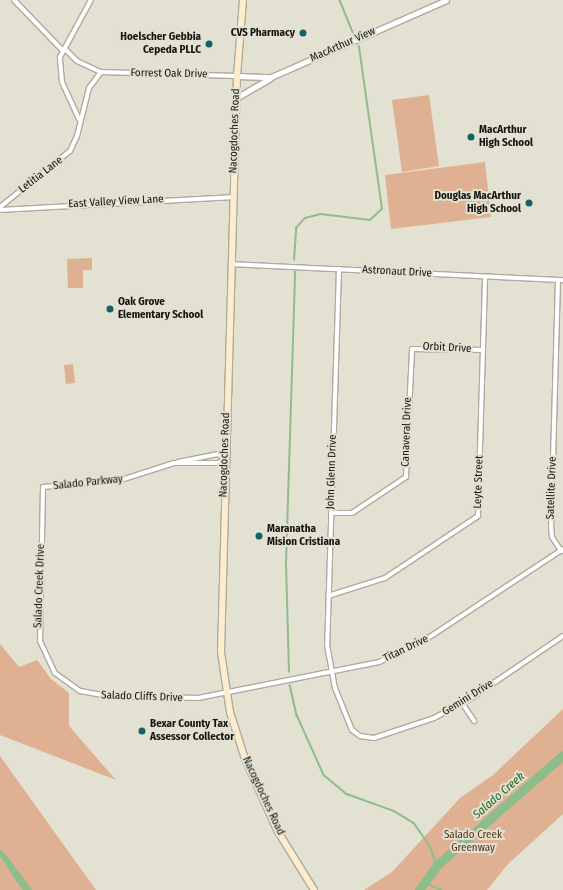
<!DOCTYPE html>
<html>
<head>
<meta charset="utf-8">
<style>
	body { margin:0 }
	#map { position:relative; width:563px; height:890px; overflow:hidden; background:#e3e1d2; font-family:"Fira Sans Condensed",sans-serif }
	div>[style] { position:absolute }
	.green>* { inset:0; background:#dfb192 }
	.water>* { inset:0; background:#8dbd8a }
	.stream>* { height:1.5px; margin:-0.75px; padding:0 0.75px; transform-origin:0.75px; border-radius:0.75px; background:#8dbd8a }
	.river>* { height:9px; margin:-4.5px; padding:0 4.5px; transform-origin:4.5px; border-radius:4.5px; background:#8dbd8a }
	.roads { filter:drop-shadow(1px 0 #adab9d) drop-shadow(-1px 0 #adab9d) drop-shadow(0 1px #adab9d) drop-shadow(0 -1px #adab9d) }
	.minor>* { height:4px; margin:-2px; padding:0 2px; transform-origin:2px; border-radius:2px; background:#fff }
	.tertiary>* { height:5px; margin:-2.5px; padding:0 2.5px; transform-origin:2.5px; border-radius:2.5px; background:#fff }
	.secondary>* { height:6px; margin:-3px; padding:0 3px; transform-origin:3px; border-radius:3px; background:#feeccf }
	.dots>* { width:11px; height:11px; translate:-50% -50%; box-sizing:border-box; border:2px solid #e3e1d2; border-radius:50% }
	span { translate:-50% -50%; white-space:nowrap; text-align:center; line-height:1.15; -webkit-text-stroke:4px #e3e1d2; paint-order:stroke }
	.poi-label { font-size:11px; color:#15140f; font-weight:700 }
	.right { translate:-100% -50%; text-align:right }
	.left { translate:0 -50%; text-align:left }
	.street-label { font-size:11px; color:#15140f }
	.park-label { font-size:11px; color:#552e10 }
	.water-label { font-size:12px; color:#256524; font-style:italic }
</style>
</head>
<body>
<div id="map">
	<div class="green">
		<i style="clip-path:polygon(429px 95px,439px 166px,402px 172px,392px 100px)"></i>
		<i style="clip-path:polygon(485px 162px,491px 217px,391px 229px,385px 175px)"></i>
		<i style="clip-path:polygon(92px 258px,92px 270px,83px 270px,83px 288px,68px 288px,67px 259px)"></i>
		<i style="clip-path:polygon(73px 364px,75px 383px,66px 384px,64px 365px)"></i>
		<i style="clip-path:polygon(0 644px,19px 667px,37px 660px,51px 679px,69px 693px,69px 726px,116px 780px,0 735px)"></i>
		<i style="clip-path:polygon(563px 709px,563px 814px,508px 864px,487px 890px,364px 890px,392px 872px,460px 798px,493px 775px)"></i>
		<i style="clip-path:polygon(0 756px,96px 890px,0 890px)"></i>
	</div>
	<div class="water">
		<i style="clip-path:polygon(0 849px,7px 856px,32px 890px,23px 890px,16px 881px,0 856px)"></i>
	</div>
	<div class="stream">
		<i style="left:340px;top:0;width:35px;rotate:68deg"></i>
		<i style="left:294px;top:260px;width:32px;rotate:-86deg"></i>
		<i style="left:296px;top:228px;width:13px;rotate:-48deg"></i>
		<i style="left:305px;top:218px;width:16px;rotate:-14deg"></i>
		<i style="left:321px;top:214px;width:49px;rotate:7deg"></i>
		<i style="left:370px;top:220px;width:16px;rotate:-43deg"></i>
		<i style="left:382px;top:209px;width:164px;rotate:-98.1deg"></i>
		<i style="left:289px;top:672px;width:109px;rotate:-91.6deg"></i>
		<i style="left:286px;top:563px;width:291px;rotate:-88.2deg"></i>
		<i style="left:290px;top:685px;width:31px;rotate:77deg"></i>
		<i style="left:297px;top:715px;width:66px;rotate:65.8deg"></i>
		<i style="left:324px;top:775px;width:30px;rotate:40deg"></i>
		<i style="left:347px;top:794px;width:50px;rotate:19.9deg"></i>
		<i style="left:394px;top:811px;width:23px;rotate:31deg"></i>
		<i style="left:414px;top:823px;width:28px;rotate:55deg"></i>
		<i style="left:430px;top:846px;width:20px;rotate:70deg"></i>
		<i style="left:426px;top:883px;width:17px;rotate:25deg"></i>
	</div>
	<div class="river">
		<i style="left:419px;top:890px;width:31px;rotate:-54deg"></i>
		<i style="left:437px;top:865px;width:167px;rotate:-41.1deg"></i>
	</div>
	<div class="roads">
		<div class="minor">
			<i style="left:14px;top:0;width:71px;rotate:46.1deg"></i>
			<i style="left:65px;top:49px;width:17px;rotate:45deg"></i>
			<i style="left:77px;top:61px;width:26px;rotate:25deg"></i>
			<i style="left:101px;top:72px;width:136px;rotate:1.7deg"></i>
			<i style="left:79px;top:119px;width:41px;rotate:-114.7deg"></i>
			<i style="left:62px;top:82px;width:25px;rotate:-95deg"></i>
			<i style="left:60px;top:57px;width:65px;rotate:-61.5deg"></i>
			<i style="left:0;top:207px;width:90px;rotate:-38.7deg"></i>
			<i style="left:70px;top:151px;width:17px;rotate:-65deg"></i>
			<i style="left:77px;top:136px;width:49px;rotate:-76deg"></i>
			<i style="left:89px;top:88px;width:20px;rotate:-53deg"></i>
			<i style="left:0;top:210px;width:233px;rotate:-3.2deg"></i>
			<i style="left:231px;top:264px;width:332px;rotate:2.8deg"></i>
			<i style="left:339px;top:269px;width:376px;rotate:91.8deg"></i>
			<i style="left:327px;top:645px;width:44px;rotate:79.5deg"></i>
			<i style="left:335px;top:688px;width:45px;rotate:68deg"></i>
			<i style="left:352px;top:730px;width:10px;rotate:37deg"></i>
			<i style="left:360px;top:736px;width:14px;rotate:8deg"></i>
			<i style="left:374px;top:738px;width:63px;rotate:-18.4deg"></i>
			<i style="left:434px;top:718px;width:41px;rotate:-27.8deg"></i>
			<i style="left:470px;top:699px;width:112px;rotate:-34.1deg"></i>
			<i style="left:558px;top:280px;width:246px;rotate:91.6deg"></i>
			<i style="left:551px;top:526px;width:11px;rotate:85deg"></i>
			<i style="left:552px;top:537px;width:17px;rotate:57deg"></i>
			<i style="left:178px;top:462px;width:41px;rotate:-11.3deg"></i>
			<i style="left:218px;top:454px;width:7px;rotate:34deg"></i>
			<i style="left:224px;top:458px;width:7px;rotate:135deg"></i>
			<i style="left:219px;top:463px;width:45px;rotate:180deg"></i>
			<i style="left:174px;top:463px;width:52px;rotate:162.3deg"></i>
			<i style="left:124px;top:479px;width:81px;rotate:174.4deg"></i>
			<i style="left:43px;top:487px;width:154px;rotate:91.1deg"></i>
			<i style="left:40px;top:641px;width:35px;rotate:65deg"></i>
			<i style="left:55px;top:673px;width:31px;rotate:36deg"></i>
			<i style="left:80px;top:691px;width:27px;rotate:10deg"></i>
			<i style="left:107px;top:696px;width:91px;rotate:1.3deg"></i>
			<i style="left:198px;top:698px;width:185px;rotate:-11.2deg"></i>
			<i style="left:379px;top:662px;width:47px;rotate:-24.9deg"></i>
			<i style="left:422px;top:642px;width:169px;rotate:-33.4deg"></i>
			<i style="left:331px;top:513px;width:21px"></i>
			<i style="left:352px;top:513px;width:65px;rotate:-33.7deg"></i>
			<i style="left:406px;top:477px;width:128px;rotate:-87.3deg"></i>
			<i style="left:412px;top:349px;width:71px;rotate:0.8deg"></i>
			<i style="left:328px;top:596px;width:60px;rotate:-17.5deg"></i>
			<i style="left:385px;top:578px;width:112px;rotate:-33.7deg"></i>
			<i style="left:478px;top:516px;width:239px;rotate:-88.3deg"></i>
			<i style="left:462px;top:703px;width:22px;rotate:56deg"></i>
		</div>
		<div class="tertiary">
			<i style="left:237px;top:76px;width:34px;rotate:2deg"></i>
			<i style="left:271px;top:77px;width:191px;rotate:-23.7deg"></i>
			<i style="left:236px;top:98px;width:39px;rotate:-30deg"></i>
		</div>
		<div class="secondary">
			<i style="left:243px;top:0;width:76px;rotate:94.5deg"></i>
			<i style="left:237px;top:76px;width:576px;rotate:91.59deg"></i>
			<i style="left:221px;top:652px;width:61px;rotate:81.5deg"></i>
			<i style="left:230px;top:712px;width:49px;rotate:72.3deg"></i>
			<i style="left:245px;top:759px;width:78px;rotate:65.7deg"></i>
			<i style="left:277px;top:830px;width:70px;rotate:58.3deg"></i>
		</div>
	</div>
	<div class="dots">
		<i style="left:303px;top:33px;background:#13616b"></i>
		<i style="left:209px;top:44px;background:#13616b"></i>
		<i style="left:471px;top:137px;background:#13616b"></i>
		<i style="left:529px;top:203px;background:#13616b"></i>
		<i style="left:110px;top:309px;background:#13616b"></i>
		<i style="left:259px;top:536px;background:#13616b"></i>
		<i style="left:142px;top:731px;background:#13616b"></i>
	</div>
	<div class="poi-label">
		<span class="right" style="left:295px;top:33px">CVS Pharmacy</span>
		<span class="right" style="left:201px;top:44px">Hoelscher Gebbia<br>Cepeda PLLC</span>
		<span class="left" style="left:479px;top:137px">MacArthur<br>High School</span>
		<span class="right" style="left:521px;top:203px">Douglas MacArthur<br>High School</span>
		<span class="left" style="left:118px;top:309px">Oak Grove<br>Elementary School</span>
		<span class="left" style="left:267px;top:536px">Maranatha<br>Mision Cristiana</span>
		<span class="left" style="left:150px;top:731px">Bexar County Tax<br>Assessor Collector</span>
	</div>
	<div class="street-label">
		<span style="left:343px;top:45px;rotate:-24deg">MacArthur View</span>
		<span style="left:169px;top:74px;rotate:1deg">Forrest Oak Drive</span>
		<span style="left:235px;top:131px;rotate:-88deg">Nacogdoches Road</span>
		<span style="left:41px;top:175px;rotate:-38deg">Letitia Lane</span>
		<span style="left:116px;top:202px;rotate:-3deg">East Valley View Lane</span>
		<span style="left:397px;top:272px;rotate:3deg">Astronaut Drive</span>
		<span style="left:447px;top:348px;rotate:3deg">Orbit Drive</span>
		<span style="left:407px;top:432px;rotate:-88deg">Canaveral Drive</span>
		<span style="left:225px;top:455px;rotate:-88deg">Nacogdoches Road</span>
		<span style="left:332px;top:472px;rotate:-88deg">John Glenn Drive</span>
		<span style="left:479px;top:482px;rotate:-88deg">Leyte Street</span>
		<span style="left:88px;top:483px;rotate:-6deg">Salado Parkway</span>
		<span style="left:552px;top:488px;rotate:-88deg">Satellite Drive</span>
		<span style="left:40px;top:586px;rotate:-88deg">Salado Creek Drive</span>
		<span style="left:406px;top:649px;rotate:-26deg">Titan Drive</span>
		<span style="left:142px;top:697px;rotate:2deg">Salado Cliffs Drive</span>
		<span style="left:468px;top:698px;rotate:-32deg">Gemini Drive</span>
		<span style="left:263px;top:796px;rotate:65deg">Nacogdoches Road</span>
	</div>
	<div class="park-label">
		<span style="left:473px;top:842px">Salado Creek<br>Greenway</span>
	</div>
	<div class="water-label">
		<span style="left:499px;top:796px;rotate:-41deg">Salado Creek</span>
	</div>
</div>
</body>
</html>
